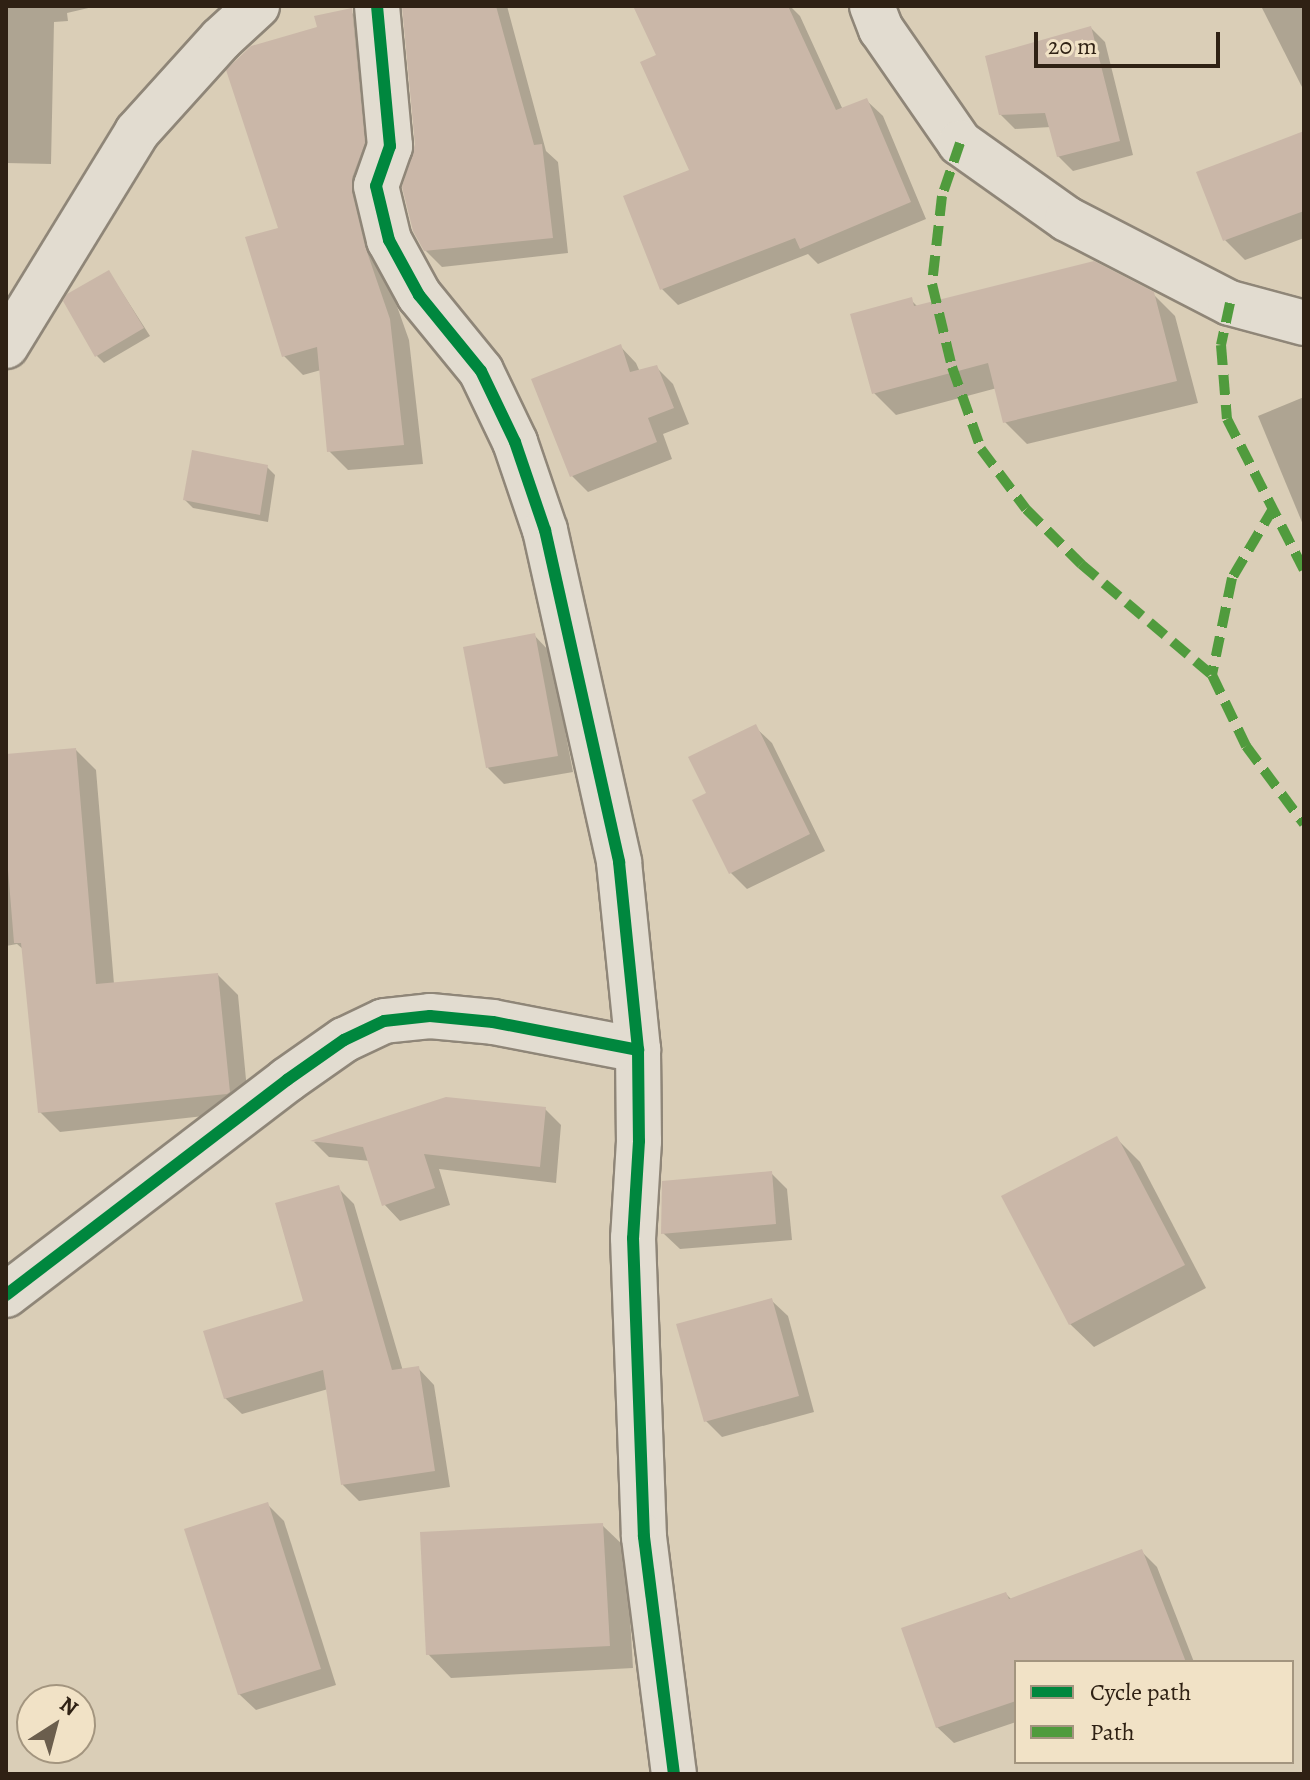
<!DOCTYPE html>
<html>
<head>
<meta charset="utf-8">
<style>
	body { margin:0 }
	#map { position:relative; width:1310px; height:1780px; overflow:hidden; background:#daceb7; font-family:Alegreya,serif }
	div>[style] { position:absolute }
	.shadow>* { inset:0; background:#0003 }
	.building>* { inset:0; background:#cab7a8 }
	.roads { filter:drop-shadow(2px 0 #8f8678) drop-shadow(-2px 0 #8f8678) drop-shadow(0 2px #8f8678) drop-shadow(0 -2px #8f8678) }
	.minor>* { height:44px; margin:-22px; padding:0 22px; transform-origin:22px; border-radius:22px; background:#e2dcd0 }
	.quiet>* { height:10px; margin-top:-5px; transform-origin:0; background:repeating-linear-gradient(90deg,#509b3d 0 20px,transparent 0 30px) }
	.cycleway>* { height:12px; margin:-6px; padding:0 6px; transform-origin:6px; border-radius:6px; background:#00873e }
	span { translate:-50% -50%; white-space:nowrap; text-align:center; line-height:1.15; -webkit-text-stroke:7px #f1e2c6; paint-order:stroke }
	.frame { position:absolute; inset:0; border:8px solid #2f2114; pointer-events:none }
	.legend { position:absolute; left:1014px; top:1660px; width:280px; height:104px; box-sizing:border-box; background:#f1e2c6; border:2px solid #a3957f; margin:0; padding:10px 14px; list-style:none; font-size:24px; color:#2f2114 }
	.legend li { display:flex; align-items:center; gap:16px; height:40px }
	.legend b { width:40px; border:2px solid #a3957f }
	.north { position:absolute; left:16px; top:1684px; width:80px; height:80px; box-sizing:border-box; background:#f1e2c6; border:2px solid #a3957f; border-radius:50%; rotate:36deg; font-size:22px; font-weight:700; line-height:32px; text-align:center; color:#2f2114 }
	.north::after { content:''; display:block; margin:auto; width:28px; height:36px; background:#6b5e4d; clip-path:polygon(50% 0,100% 100%,50% 72%,0 100%) }
	.scale { position:absolute; left:1034px; top:32px; width:186px; height:36px; box-sizing:border-box; border:4px solid #2f2114; border-top:0; padding-left:10px; font-size:24px; line-height:28px; white-space:nowrap; color:#2f2114; -webkit-text-stroke:6px #f1e2c6; paint-order:stroke }
</style>
</head>
<body>
<div id="map">
	<div class="shadow">
		<i style="clip-path:polygon(6px 6px,97px 6px,67px 13px,68px 21px,54px 22px,51px 164px,6px 163px)"></i>
		<i style="clip-path:polygon(403px 6px,507px 6px,546px 151px,558px 162px,568px 253px,442px 267px,425px 250px)"></i>
		<i style="clip-path:polygon(637px 6px,790px 6px,800px 16px,843px 110px,866px 100px,883px 116px,926px 219px,818px 264px,808px 254px,678px 305px,662px 289px,692px 172px,658px 56px)"></i>
		<i style="clip-path:polygon(1261px 6px,1304px 6px,1304px 91px)"></i>
		<i style="clip-path:polygon(352px 13px,371px 32px,383px 267px,409px 340px,423px 464px,348px 470px,329px 451px,321px 370px,303px 375px,284px 356px,280px 229px,319px 29px)"></i>
		<i style="clip-path:polygon(1091px 28px,1105px 42px,1133px 155px,1073px 171px,1058px 156px,1051px 127px,1015px 129px,1000px 114px)"></i>
		<i style="clip-path:polygon(1304px 133px,1304px 238px,1245px 260px,1225px 240px)"></i>
		<i style="clip-path:polygon(109px 272px,150px 336px,104px 363px,97px 356px)"></i>
		<i style="clip-path:polygon(1153px 294px,1175px 316px,1198px 403px,1027px 444px,1005px 422px,997px 388px,896px 415px,874px 393px,911px 300px,918px 307px)"></i>
		<i style="clip-path:polygon(620px 346px,636px 363px,640px 372px,656px 367px,673px 384px,689px 424px,663px 434px,672px 459px,588px 492px,572px 476px)"></i>
		<i style="clip-path:polygon(1304px 397px,1304px 527px,1258px 416px)"></i>
		<i style="clip-path:polygon(267px 467px,275px 475px,268px 522px,193px 508px,185px 500px)"></i>
		<i style="clip-path:polygon(534px 635px,550px 652px,573px 772px,504px 784px,488px 768px)"></i>
		<i style="clip-path:polygon(755px 727px,772px 743px,825px 851px,747px 889px,731px 873px,694px 801px,709px 794px)"></i>
		<i style="clip-path:polygon(76px 750px,96px 770px,114px 984px,218px 975px,238px 995px,249px 1111px,60px 1132px,40px 1112px,24px 950px,17px 944px,6px 946px,6px 756px)"></i>
		<i style="clip-path:polygon(446px 1099px,545px 1109px,561px 1125px,556px 1183px,439px 1169px,450px 1205px,400px 1221px,384px 1204px,370px 1161px,329px 1157px,314px 1142px)"></i>
		<i style="clip-path:polygon(1117px 1139px,1140px 1162px,1206px 1288px,1094px 1347px,1070px 1324px)"></i>
		<i style="clip-path:polygon(771px 1173px,787px 1189px,792px 1240px,680px 1249px,663px 1233px)"></i>
		<i style="clip-path:polygon(338px 1188px,354px 1204px,403px 1371px,418px 1368px,434px 1385px,450px 1487px,359px 1501px,343px 1485px,328px 1389px,242px 1414px,225px 1398px,306px 1303px)"></i>
		<i style="clip-path:polygon(771px 1300px,788px 1316px,814px 1412px,722px 1437px,705px 1420px)"></i>
		<i style="clip-path:polygon(267px 1504px,284px 1521px,336px 1685px,256px 1710px,239px 1694px)"></i>
		<i style="clip-path:polygon(602px 1525px,626px 1548px,633px 1668px,451px 1678px,428px 1654px)"></i>
		<i style="clip-path:polygon(1141px 1551px,1157px 1567px,1194px 1662px,1016px 1662px,1016px 1722px,954px 1743px,937px 1727px,1006px 1594px,1012px 1600px)"></i>
	</div>
	<div class="building">
		<i style="clip-path:polygon(402px 6px,496px 6px,534px 145px,542px 144px,553px 238px,424px 251px,413px 231px,402px 187px,415px 144px)"></i>
		<i style="clip-path:polygon(633px 6px,788px 6px,836px 110px,867px 98px,911px 202px,800px 249px,795px 238px,660px 290px,623px 196px,689px 170px,640px 62px,656px 55px)"></i>
		<i style="clip-path:polygon(352px 8px,365px 143px,352px 178px,352px 192px,365px 246px,390px 319px,404px 445px,327px 452px,317px 347px,282px 357px,245px 237px,278px 228px,226px 70px,251px 46px,317px 27px,314px 16px)"></i>
		<i style="clip-path:polygon(1091px 26px,1120px 141px,1057px 157px,1045px 113px,999px 115px,985px 56px)"></i>
		<i style="clip-path:polygon(1304px 131px,1304px 211px,1223px 241px,1196px 172px)"></i>
		<i style="clip-path:polygon(1094px 261px,1154px 292px,1177px 381px,1003px 423px,988px 363px,872px 394px,850px 314px,912px 297px,914px 306px)"></i>
		<i style="clip-path:polygon(109px 270px,144px 328px,95px 357px,63px 301px,67px 294px)"></i>
		<i style="clip-path:polygon(621px 344px,630px 372px,657px 365px,674px 408px,648px 418px,657px 442px,570px 477px,531px 379px)"></i>
		<i style="clip-path:polygon(192px 450px,268px 465px,260px 515px,183px 500px)"></i>
		<i style="clip-path:polygon(535px 633px,558px 756px,486px 768px,463px 647px)"></i>
		<i style="clip-path:polygon(756px 724px,810px 834px,729px 874px,692px 800px,706px 793px,688px 757px)"></i>
		<i style="clip-path:polygon(76px 748px,96px 984px,218px 973px,230px 1092px,227px 1094px,38px 1113px,21px 943px,14px 943px,6px 845px,6px 754px)"></i>
		<i style="clip-path:polygon(446px 1097px,546px 1107px,540px 1167px,424px 1154px,435px 1188px,382px 1206px,363px 1147px,310px 1141px)"></i>
		<i style="clip-path:polygon(1117px 1136px,1185px 1265px,1069px 1325px,1001px 1196px)"></i>
		<i style="clip-path:polygon(772px 1171px,776px 1224px,661px 1234px,662px 1181px)"></i>
		<i style="clip-path:polygon(339px 1185px,392px 1370px,419px 1366px,435px 1471px,341px 1485px,323px 1370px,224px 1399px,203px 1331px,303px 1301px,275px 1203px)"></i>
		<i style="clip-path:polygon(772px 1298px,799px 1396px,704px 1422px,676px 1324px)"></i>
		<i style="clip-path:polygon(268px 1502px,321px 1669px,238px 1695px,184px 1529px)"></i>
		<i style="clip-path:polygon(603px 1523px,610px 1646px,426px 1655px,420px 1532px)"></i>
		<i style="clip-path:polygon(1142px 1549px,1186px 1662px,1016px 1662px,1016px 1701px,936px 1728px,901px 1628px,1006px 1592px,1009px 1599px)"></i>
	</div>
	<div class="roads">
		<div class="minor">
			<i style="left:377px;top:6px;width:141px;rotate:84.7deg"></i>
			<i style="left:390px;top:146px;width:42px;rotate:109.3deg"></i>
			<i style="left:376px;top:186px;width:56px;rotate:76.5deg"></i>
			<i style="left:389px;top:240px;width:63px;rotate:61.4deg"></i>
			<i style="left:419px;top:295px;width:98px;rotate:50.8deg"></i>
			<i style="left:481px;top:371px;width:79px;rotate:64.4deg"></i>
			<i style="left:515px;top:442px;width:93px;rotate:71.2deg"></i>
			<i style="left:545px;top:530px;width:340px;rotate:77.4deg"></i>
			<i style="left:619px;top:862px;width:189px;rotate:84.2deg"></i>
			<i style="left:638px;top:1050px;width:91px;rotate:89.4deg"></i>
			<i style="left:639px;top:1141px;width:97px;rotate:93.5deg"></i>
			<i style="left:633px;top:1238px;width:299px;rotate:87.9deg"></i>
			<i style="left:644px;top:1537px;width:239px;rotate:82.8deg"></i>
			<i style="left:872px;top:6px;width:25px;rotate:69deg"></i>
			<i style="left:881px;top:29px;width:139px;rotate:55.3deg"></i>
			<i style="left:960px;top:143px;width:131px;rotate:35.4deg"></i>
			<i style="left:1067px;top:219px;width:183px;rotate:27.3deg"></i>
			<i style="left:1230px;top:303px;width:77px;rotate:15.1deg"></i>
			<i style="left:6px;top:346px;width:251px;rotate:-58.5deg"></i>
			<i style="left:137px;top:132px;width:125px;rotate:-47.9deg"></i>
			<i style="left:221px;top:39px;width:49px;rotate:-42.5deg"></i>
			<i style="left:6px;top:1295px;width:354px;rotate:-37.4deg"></i>
			<i style="left:287px;top:1080px;width:70px;rotate:-35.1deg"></i>
			<i style="left:344px;top:1040px;width:44px;rotate:-25.4deg"></i>
			<i style="left:384px;top:1021px;width:46px;rotate:-6.2deg"></i>
			<i style="left:430px;top:1016px;width:63px;rotate:5.4deg"></i>
			<i style="left:493px;top:1022px;width:148px;rotate:10.9deg"></i>
		</div>
	</div>
	<div class="quiet">
		<i style="left:960px;top:143px;width:56px;rotate:108.8deg"></i>
		<i style="left:942px;top:196px;width:89px;rotate:96.5deg"></i>
		<i style="left:932px;top:284px;width:85px;rotate:76.5deg"></i>
		<i style="left:952px;top:367px;width:87px;rotate:70.5deg"></i>
		<i style="left:981px;top:449px;width:75px;rotate:53.1deg"></i>
		<i style="left:1026px;top:509px;width:78px;rotate:45deg"></i>
		<i style="left:1081px;top:564px;width:172px;rotate:40.3deg"></i>
		<i style="left:1230px;top:303px;width:43px;rotate:102.1deg"></i>
		<i style="left:1221px;top:345px;width:74px;rotate:85.4deg"></i>
		<i style="left:1227px;top:419px;width:169px;rotate:63deg"></i>
		<i style="left:1274px;top:507px;width:82px;rotate:120.6deg"></i>
		<i style="left:1232px;top:578px;width:99px;rotate:101.7deg"></i>
		<i style="left:1212px;top:675px;width:79px;rotate:64.4deg"></i>
		<i style="left:1246px;top:746px;width:97px;rotate:53.4deg"></i>
	</div>
	<div class="cycleway">
		<i style="left:377px;top:6px;width:141px;rotate:84.7deg"></i>
		<i style="left:390px;top:146px;width:42px;rotate:109.3deg"></i>
		<i style="left:376px;top:186px;width:56px;rotate:76.5deg"></i>
		<i style="left:389px;top:240px;width:63px;rotate:61.4deg"></i>
		<i style="left:419px;top:295px;width:98px;rotate:50.8deg"></i>
		<i style="left:481px;top:371px;width:79px;rotate:64.4deg"></i>
		<i style="left:515px;top:442px;width:93px;rotate:71.2deg"></i>
		<i style="left:545px;top:530px;width:340px;rotate:77.4deg"></i>
		<i style="left:619px;top:862px;width:189px;rotate:84.2deg"></i>
		<i style="left:638px;top:1050px;width:91px;rotate:89.4deg"></i>
		<i style="left:639px;top:1141px;width:97px;rotate:93.5deg"></i>
		<i style="left:633px;top:1238px;width:299px;rotate:87.9deg"></i>
		<i style="left:644px;top:1537px;width:239px;rotate:82.8deg"></i>
		<i style="left:6px;top:1295px;width:354px;rotate:-37.4deg"></i>
		<i style="left:287px;top:1080px;width:70px;rotate:-35.1deg"></i>
		<i style="left:344px;top:1040px;width:44px;rotate:-25.4deg"></i>
		<i style="left:384px;top:1021px;width:46px;rotate:-6.2deg"></i>
		<i style="left:430px;top:1016px;width:63px;rotate:5.4deg"></i>
		<i style="left:493px;top:1022px;width:148px;rotate:10.9deg"></i>
	</div>
	<div class="frame"></div>
	<ul class="legend">
	<li><b style="height:10px;background:#00873e"></b>Cycle path</li>
	<li><b style="height:10px;background:#509b3d"></b>Path</li>
	</ul>
	<div class="north">N</div>
	<div class="scale">20 m</div>
</div>
</body>
</html>
